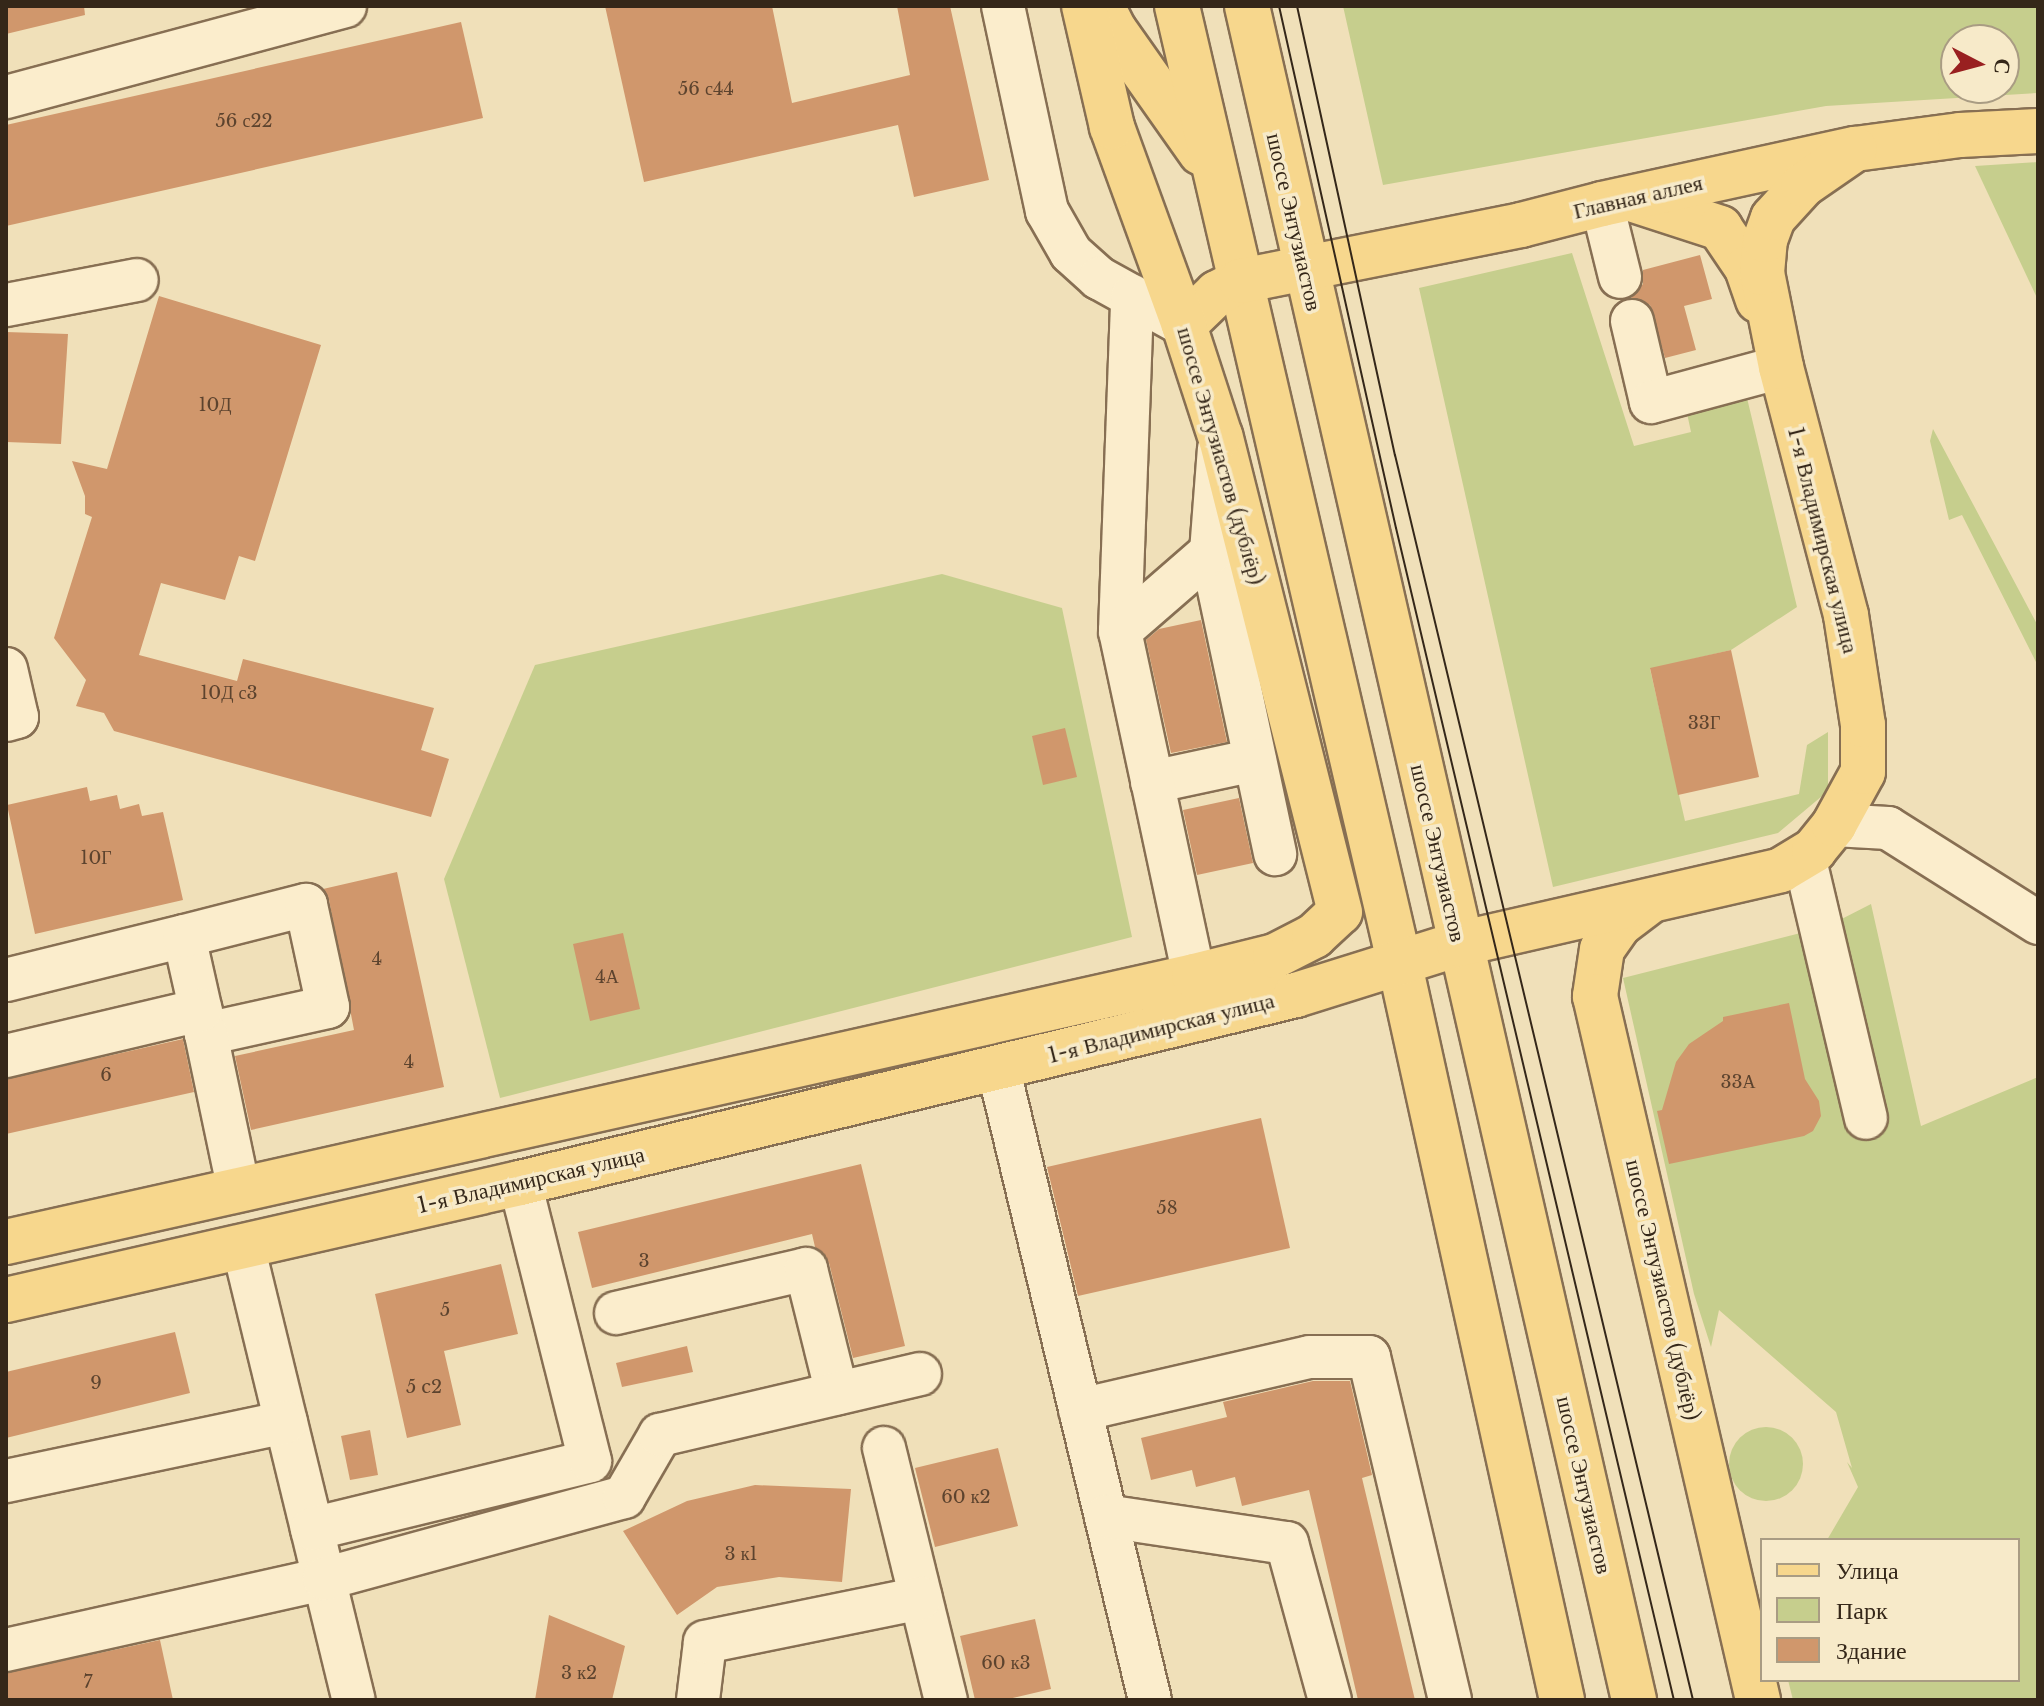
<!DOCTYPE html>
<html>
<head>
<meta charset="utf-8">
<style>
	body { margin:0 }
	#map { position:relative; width:2044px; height:1706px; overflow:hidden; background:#f0e0b9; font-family:"Libre Baskerville",serif }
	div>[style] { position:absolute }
	.green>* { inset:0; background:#c6ce8d }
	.round { border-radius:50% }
	.building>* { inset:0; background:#d0976c }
	.roads { filter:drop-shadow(2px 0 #876f53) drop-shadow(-2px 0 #876f53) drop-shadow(0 2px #876f53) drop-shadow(0 -2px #876f53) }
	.minor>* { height:42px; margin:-21px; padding:0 21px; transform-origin:21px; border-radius:21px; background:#fbedcc }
	.major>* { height:44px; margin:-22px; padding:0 22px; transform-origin:22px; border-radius:22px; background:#f7d78d }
	.tram>* { height:2px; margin:-1px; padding:0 1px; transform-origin:1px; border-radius:1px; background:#352719 }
	span { translate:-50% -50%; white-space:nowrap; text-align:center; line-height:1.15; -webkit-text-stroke:7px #f7eac9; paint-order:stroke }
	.number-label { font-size:18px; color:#5c432e }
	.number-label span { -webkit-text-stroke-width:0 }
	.street-label { font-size:22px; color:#352719 }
	.frame { position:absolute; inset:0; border:8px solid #352719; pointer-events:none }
	.legend { position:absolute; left:1760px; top:1538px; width:260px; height:144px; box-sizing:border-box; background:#f7eac9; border:2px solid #a99c83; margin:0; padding:10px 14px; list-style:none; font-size:24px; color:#352719 }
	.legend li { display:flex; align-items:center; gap:16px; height:40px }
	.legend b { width:40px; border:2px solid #a99c83 }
	.north { position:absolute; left:1940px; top:24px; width:80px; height:80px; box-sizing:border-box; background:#f7eac9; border:2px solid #a99c83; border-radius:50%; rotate:96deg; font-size:22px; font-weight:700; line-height:32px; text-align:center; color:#352719 }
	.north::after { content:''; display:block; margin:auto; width:28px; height:36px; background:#992020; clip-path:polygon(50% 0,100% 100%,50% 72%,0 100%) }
</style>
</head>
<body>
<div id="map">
	<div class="green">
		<i style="clip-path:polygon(evenodd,1343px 6px,2038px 6px,2038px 93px,1826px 106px,1383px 185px,1343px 6px,2004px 40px,2004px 88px,1956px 88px,1956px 40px,2004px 40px)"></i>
		<i style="clip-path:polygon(2038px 162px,2038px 300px,1975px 166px)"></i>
		<i style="clip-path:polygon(1572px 253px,1634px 446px,1691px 432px,1685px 404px,1747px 398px,1797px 607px,1731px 650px,1650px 669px,1685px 821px,1799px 794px,1807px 745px,1828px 732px,1828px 791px,1778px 833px,1553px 887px,1419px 288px)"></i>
		<i style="clip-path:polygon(1933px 429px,2038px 626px,2038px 666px,1962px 515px,1949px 520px,1930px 441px)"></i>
		<i style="clip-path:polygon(942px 574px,1062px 608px,1132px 937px,500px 1098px,444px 879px,535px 665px)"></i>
		<i style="clip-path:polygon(1871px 904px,1921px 1126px,2038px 1077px,2038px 1700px,1793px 1700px,1788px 1680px,2018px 1680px,2018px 1540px,1827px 1540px,1858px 1487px,1847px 1462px,1852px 1468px,1836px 1412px,1719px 1310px,1711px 1347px,1694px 1294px,1623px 978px,1828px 926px)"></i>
		<i class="round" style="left:1729px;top:1427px;width:74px;height:74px"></i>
	</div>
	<div class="building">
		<i style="clip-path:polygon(6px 6px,84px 6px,85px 15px,6px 34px)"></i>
		<i style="clip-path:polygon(605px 6px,772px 6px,792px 103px,910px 75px,897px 6px,950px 6px,989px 180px,914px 197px,898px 125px,644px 182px)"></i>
		<i style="clip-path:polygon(461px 22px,483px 118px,6px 226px,6px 125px)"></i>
		<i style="clip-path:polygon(1700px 255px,1712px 299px,1684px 306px,1696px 350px,1665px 358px,1650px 305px,1631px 298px,1643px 284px,1643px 270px)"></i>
		<i style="clip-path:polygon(159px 296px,321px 345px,255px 561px,239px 556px,225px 600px,161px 583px,139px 655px,237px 681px,243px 659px,434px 708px,421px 750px,449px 759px,431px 817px,114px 731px,104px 713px,76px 706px,86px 680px,54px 638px,92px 517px,85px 514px,85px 496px,72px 461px,107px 469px)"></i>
		<i style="clip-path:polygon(6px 332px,68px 334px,61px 444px,6px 442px)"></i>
		<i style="clip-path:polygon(1201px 620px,1227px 742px,1171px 753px,1146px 640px,1159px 629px)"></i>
		<i style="clip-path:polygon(1731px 650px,1759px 777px,1678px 795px,1650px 668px)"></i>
		<i style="clip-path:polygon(1065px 728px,1077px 777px,1043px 785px,1032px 736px)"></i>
		<i style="clip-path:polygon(87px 787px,90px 801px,117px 795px,120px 809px,139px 804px,142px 816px,163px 812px,183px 900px,35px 934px,7px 805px)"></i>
		<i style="clip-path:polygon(1239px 798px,1253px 863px,1197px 875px,1183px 810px)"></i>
		<i style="clip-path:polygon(397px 872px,444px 1087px,251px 1130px,235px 1056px,354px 1030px,329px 900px,323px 889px)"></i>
		<i style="clip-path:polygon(623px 933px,640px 1009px,590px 1021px,573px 944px)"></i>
		<i style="clip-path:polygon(1789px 1003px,1805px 1079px,1819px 1101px,1821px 1116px,1813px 1131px,1804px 1136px,1669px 1164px,1657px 1111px,1662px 1110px,1676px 1062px,1689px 1044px,1723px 1021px,1723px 1017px)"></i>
		<i style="clip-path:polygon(183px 1039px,194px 1092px,6px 1134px,6px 1079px)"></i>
		<i style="clip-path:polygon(1261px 1118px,1290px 1248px,1078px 1296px,1047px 1167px)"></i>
		<i style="clip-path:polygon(861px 1164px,905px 1346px,853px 1358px,829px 1263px,815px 1247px,812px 1234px,592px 1288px,578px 1232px)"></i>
		<i style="clip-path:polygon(501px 1264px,518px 1334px,444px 1351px,461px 1425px,407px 1438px,375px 1294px)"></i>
		<i style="clip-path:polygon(175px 1332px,190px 1393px,6px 1438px,6px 1372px)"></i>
		<i style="clip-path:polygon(687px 1346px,693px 1372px,622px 1387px,616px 1363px)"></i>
		<i style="clip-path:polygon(1313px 1381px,1350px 1381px,1372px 1475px,1362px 1478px,1415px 1700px,1358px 1700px,1309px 1490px,1242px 1506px,1235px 1477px,1196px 1487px,1192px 1470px,1151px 1480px,1141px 1438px,1227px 1417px,1223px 1402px)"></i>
		<i style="clip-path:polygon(370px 1430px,378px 1475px,350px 1480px,341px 1436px)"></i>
		<i style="clip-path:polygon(998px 1448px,1018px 1526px,935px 1547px,915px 1468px)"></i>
		<i style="clip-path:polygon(755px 1485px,851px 1489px,842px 1582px,779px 1577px,717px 1587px,677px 1615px,623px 1531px,687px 1501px)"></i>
		<i style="clip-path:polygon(549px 1615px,625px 1646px,612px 1700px,535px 1700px)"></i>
		<i style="clip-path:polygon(1035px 1619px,1051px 1689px,1004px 1700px,975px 1700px,960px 1636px)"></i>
		<i style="clip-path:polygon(160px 1640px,173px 1700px,6px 1700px,6px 1673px)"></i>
	</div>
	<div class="roads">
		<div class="minor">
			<i style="left:1003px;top:6px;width:210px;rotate:77.9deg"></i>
			<i style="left:1047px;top:211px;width:48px;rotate:60.3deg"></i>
			<i style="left:1071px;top:253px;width:38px;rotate:42deg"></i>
			<i style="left:1099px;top:278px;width:97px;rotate:28.9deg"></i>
			<i style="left:6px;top:97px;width:351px;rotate:-15deg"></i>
			<i style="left:1602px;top:204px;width:75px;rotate:76.1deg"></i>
			<i style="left:6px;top:305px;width:133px;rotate:-10.8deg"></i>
			<i style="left:1632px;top:321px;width:83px;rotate:76.8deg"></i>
			<i style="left:1651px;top:402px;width:135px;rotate:-15.1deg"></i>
			<i style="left:1211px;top:552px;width:309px;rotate:78deg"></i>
			<i style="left:1120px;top:631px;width:335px;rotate:-87.9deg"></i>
			<i style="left:6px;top:669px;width:49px;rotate:77.1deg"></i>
			<i style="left:17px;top:717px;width:11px;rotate:165deg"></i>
			<i style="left:1152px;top:782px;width:105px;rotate:-12.1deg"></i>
			<i style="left:1834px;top:825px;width:54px;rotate:3.2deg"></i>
			<i style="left:1888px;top:828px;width:178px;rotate:32.3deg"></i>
			<i style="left:1804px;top:856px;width:269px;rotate:76.7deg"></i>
			<i style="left:1194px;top:976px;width:353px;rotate:-102.1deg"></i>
			<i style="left:1120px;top:631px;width:121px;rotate:-41deg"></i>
			<i style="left:1211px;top:552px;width:103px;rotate:-85.6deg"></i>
			<i style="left:6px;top:980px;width:183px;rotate:-13.9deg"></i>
			<i style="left:206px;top:1034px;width:100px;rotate:-102.7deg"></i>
			<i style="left:184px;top:936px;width:126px;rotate:-14.3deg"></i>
			<i style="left:306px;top:905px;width:104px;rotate:77.8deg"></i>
			<i style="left:328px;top:1007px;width:125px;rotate:167.5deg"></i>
			<i style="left:206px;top:1034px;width:159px;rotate:78.1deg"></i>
			<i style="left:6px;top:1056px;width:200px;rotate:-13.3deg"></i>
			<i style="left:998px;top:1067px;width:651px;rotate:76.5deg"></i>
			<i style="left:243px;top:1246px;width:467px;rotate:76.3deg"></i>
			<i style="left:616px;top:1313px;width:195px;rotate:-13deg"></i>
			<i style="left:806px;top:1269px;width:128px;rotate:76deg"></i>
			<i style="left:1080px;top:1410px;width:236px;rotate:-13deg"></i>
			<i style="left:1310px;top:1357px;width:59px"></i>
			<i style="left:1369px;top:1357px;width:352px;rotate:76.7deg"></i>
			<i style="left:884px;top:1448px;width:260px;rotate:76.2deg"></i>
			<i style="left:6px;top:1481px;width:286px;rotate:-11.9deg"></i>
			<i style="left:1106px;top:1516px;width:183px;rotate:8.5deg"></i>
			<i style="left:1287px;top:1543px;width:163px;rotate:74.7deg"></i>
			<i style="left:312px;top:1529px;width:286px;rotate:-13.7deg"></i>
			<i style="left:590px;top:1461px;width:287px;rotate:-104.1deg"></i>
			<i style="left:6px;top:1650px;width:326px;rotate:-12.6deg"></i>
			<i style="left:324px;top:1579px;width:311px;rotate:-15.3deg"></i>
			<i style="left:624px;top:1497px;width:72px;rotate:-59.9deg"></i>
			<i style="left:660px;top:1435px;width:267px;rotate:-13.2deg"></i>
			<i style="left:698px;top:1700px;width:58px;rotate:-83.1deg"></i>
			<i style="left:705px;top:1642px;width:220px;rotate:-11.5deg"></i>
		</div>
		<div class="major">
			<i style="left:1102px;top:6px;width:28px;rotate:63deg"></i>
			<i style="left:1115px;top:31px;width:149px;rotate:54.8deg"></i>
			<i style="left:1177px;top:6px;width:985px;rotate:76.91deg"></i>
			<i style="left:1400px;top:965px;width:753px;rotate:77.57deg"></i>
			<i style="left:1247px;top:6px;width:1738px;rotate:77.13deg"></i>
			<i style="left:1631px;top:199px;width:94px;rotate:18deg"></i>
			<i style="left:1720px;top:228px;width:48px;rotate:56deg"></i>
			<i style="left:1747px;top:268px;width:34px;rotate:71deg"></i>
			<i style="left:1184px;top:325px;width:46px;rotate:-44.1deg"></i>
			<i style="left:1217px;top:293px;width:27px;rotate:-27deg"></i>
			<i style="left:1241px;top:281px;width:286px;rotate:-11.3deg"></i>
			<i style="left:1521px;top:225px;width:84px;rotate:-14.5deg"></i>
			<i style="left:1602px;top:204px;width:259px;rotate:-12.3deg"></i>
			<i style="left:1855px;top:149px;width:106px;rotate:-7.6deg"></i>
			<i style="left:1960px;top:135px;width:78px;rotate:-2.9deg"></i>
			<i style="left:1649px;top:902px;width:38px;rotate:143deg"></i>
			<i style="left:1619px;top:925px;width:29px;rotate:125deg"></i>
			<i style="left:1602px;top:949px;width:48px;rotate:98.5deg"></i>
			<i style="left:1595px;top:996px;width:723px;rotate:76.96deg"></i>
			<i style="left:6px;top:1242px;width:1217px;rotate:-12.62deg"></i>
			<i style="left:1194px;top:976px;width:83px;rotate:-13.9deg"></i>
			<i style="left:1275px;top:956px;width:44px;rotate:-27.1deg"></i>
			<i style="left:1314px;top:936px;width:35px;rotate:-43deg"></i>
			<i style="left:1340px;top:912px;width:491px;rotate:-104.1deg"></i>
			<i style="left:1220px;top:436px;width:117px;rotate:-108deg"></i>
			<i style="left:1184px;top:325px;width:211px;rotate:-110deg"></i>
			<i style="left:1112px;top:127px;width:124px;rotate:-103deg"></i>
			<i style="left:6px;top:1300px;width:527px;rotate:-12.82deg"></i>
			<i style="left:520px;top:1183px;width:798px;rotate:-13.62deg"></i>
			<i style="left:1296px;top:995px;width:171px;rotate:-17.4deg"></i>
			<i style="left:1459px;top:944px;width:330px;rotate:-12.9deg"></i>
			<i style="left:1781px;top:870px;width:39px;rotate:-31deg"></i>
			<i style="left:1814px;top:850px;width:32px;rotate:-51deg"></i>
			<i style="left:1834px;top:825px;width:60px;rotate:-61.3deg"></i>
			<i style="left:1863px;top:772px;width:47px;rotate:-90deg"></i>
			<i style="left:1863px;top:725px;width:111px;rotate:-98.8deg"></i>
			<i style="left:1846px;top:615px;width:256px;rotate:-104.7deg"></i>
			<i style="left:1781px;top:367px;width:96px;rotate:-101.4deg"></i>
			<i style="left:1762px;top:273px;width:33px;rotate:-85deg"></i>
			<i style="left:1765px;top:240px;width:23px;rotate:-70deg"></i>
			<i style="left:1773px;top:218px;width:45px;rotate:-47.7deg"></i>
			<i style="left:1803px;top:185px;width:63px;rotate:-34.7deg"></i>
		</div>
	</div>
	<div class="tram">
		<i style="left:1279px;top:6px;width:535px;rotate:77.37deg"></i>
		<i style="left:1396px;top:528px;width:1205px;rotate:76.66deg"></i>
		<i style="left:1297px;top:6px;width:460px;rotate:77.7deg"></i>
		<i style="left:1395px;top:455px;width:1280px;rotate:76.54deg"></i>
	</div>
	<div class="number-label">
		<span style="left:706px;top:89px">56 с44</span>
		<span style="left:244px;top:121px">56 с22</span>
		<span style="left:215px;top:405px">10Д</span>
		<span style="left:229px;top:693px">10Д с3</span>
		<span style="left:1704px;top:723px">33Г</span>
		<span style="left:96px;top:858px">10Г</span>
		<span style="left:377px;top:959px">4</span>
		<span style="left:607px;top:977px">4А</span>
		<span style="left:409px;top:1062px">4</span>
		<span style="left:106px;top:1075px">6</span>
		<span style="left:1738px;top:1082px">33А</span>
		<span style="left:1167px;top:1208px">58</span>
		<span style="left:644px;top:1261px">3</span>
		<span style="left:445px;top:1310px">5</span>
		<span style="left:96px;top:1383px">9</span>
		<span style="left:424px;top:1387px">5 c2</span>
		<span style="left:966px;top:1497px">60 к2</span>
		<span style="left:741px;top:1554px">3 к1</span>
		<span style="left:1006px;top:1663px">60 к3</span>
		<span style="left:579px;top:1673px">3 к2</span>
		<span style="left:88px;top:1682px">7</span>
	</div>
	<div class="street-label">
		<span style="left:1638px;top:197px;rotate:-13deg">Главная аллея</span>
		<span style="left:1294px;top:222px;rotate:77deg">шоссе Энтузиастов</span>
		<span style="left:1221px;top:456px;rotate:74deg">шоссе Энтузиастов (дублёр)</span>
		<span style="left:1823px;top:540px;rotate:76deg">1-я Владимирская улица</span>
		<span style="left:1438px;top:853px;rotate:77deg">шоссе Энтузиастов</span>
		<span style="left:1161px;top:1028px;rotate:-14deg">1-я Владимирская улица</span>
		<span style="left:531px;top:1180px;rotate:-13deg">1-я Владимирская улица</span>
		<span style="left:1663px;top:1290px;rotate:77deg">шоссе Энтузиастов (дублёр)</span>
		<span style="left:1584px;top:1485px;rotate:77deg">шоссе Энтузиастов</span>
	</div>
	<div class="frame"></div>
	<ul class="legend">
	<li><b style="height:10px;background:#f7d78d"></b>Улица</li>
	<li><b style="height:22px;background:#c6ce8d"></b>Парк</li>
	<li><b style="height:22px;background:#d0976c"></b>Здание</li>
	</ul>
	<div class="north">С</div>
</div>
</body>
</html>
